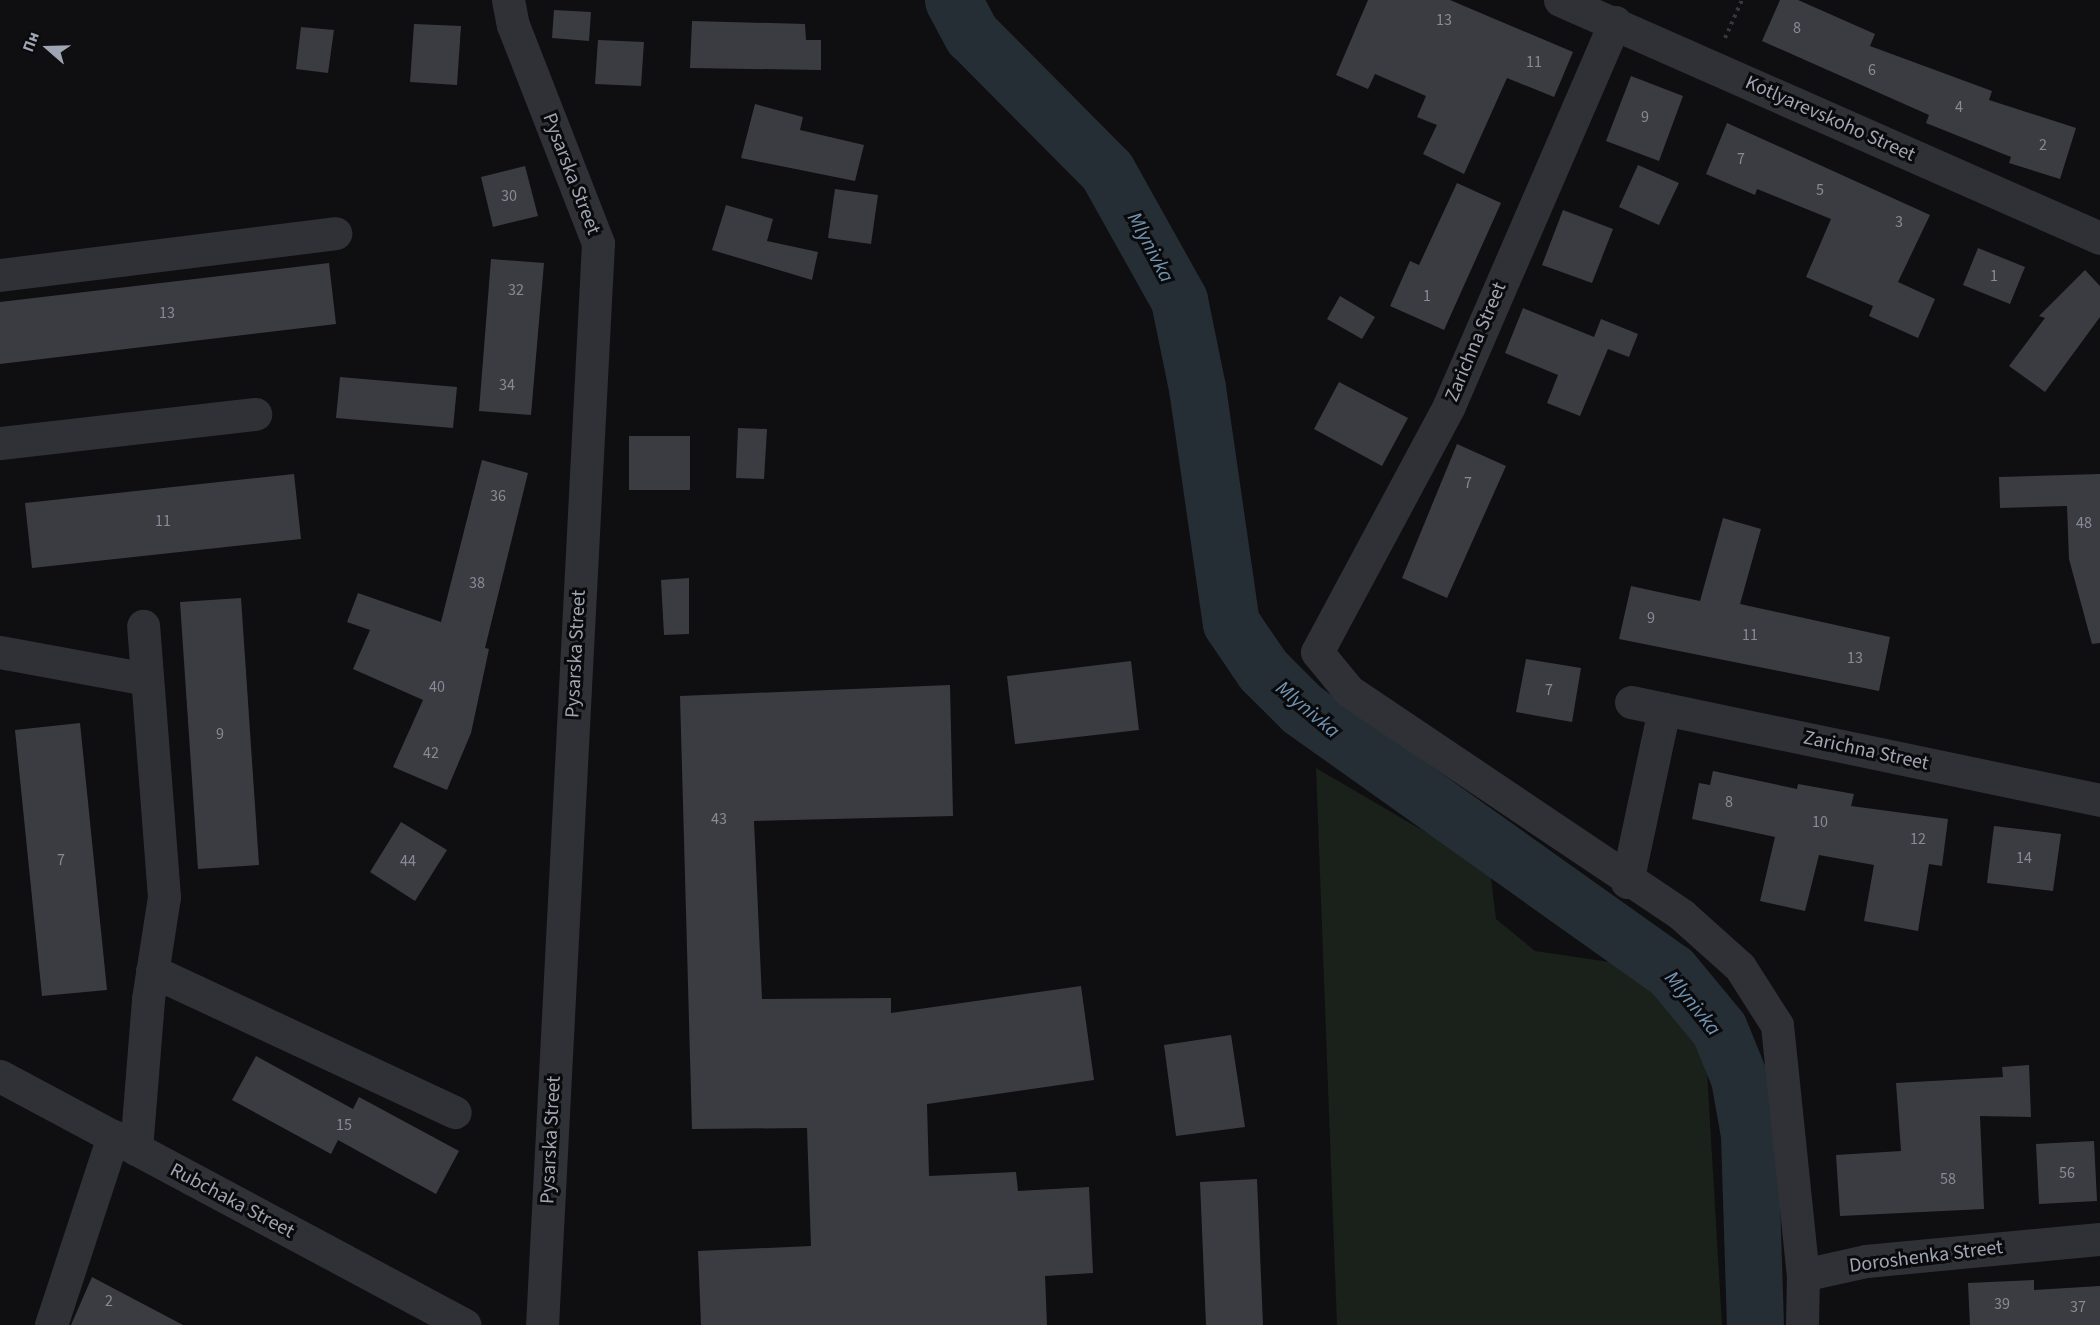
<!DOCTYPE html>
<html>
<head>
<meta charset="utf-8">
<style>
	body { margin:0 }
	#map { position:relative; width:2100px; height:1325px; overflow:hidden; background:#0f0f11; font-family:"Source Sans 3",sans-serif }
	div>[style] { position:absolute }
	.green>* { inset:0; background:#19211a }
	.river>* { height:57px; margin:-28.5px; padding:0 28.5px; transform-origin:28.5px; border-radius:28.5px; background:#252e35 }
	.building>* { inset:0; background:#3b3c41 }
	.path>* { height:4px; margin-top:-2px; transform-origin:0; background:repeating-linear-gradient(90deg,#36383d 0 3px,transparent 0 7.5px) }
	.minor>* { height:33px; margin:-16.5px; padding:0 16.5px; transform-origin:16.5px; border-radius:16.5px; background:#303136 }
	span { translate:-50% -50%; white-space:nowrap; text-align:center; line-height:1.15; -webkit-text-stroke:6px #0a0a0c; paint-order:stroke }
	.number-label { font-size:16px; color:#868b96 }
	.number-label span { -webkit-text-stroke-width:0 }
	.street-label { font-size:20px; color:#9fa5b3 }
	.water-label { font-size:21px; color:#7194b2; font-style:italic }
	.north { position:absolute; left:18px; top:18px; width:60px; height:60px; -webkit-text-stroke:4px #0a0a0c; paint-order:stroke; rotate:290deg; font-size:16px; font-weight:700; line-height:24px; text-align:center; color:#9fa5b3 }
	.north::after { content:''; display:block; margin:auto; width:21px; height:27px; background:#9fa5b3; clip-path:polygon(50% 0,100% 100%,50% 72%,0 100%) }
</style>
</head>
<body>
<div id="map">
	<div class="green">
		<i style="clip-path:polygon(1316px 768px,1490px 870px,1496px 919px,1535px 951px,1637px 966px,1682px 1002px,1706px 1054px,1722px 1325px,1337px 1325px)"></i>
	</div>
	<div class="river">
		<i style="left:953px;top:0;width:40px;rotate:62deg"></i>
		<i style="left:972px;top:35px;width:192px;rotate:45.2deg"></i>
		<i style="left:1107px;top:171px;width:148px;rotate:60.8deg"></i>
		<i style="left:1179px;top:300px;width:90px;rotate:78.4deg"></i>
		<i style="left:1197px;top:388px;width:237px;rotate:81.8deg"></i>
		<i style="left:1231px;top:623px;width:57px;rotate:55.8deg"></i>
		<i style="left:1263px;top:670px;width:55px;rotate:45deg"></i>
		<i style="left:1302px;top:709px;width:453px;rotate:35.4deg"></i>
		<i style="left:1671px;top:971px;width:75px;rotate:50.4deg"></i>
		<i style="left:1719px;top:1029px;width:53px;rotate:67.8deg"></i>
		<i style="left:1739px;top:1078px;width:58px;rotate:80deg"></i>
		<i style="left:1749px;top:1135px;width:190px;rotate:88.2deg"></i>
	</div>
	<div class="building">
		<i style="clip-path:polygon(1368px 0,1450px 0,1573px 52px,1554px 97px,1507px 78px,1464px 174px,1423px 154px,1437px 125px,1417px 117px,1426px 96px,1375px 74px,1368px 89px,1336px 75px)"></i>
		<i style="clip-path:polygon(1780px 0,1798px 0,1875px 34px,1870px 46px,1992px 91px,1989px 100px,2076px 128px,2060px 179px,2009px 163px,2011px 157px,1926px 123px,1929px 115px,1762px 41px)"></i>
		<i style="clip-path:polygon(554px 10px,591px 12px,589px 41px,552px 38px)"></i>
		<i style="clip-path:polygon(692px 21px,805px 24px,806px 40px,821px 40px,821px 70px,690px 68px)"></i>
		<i style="clip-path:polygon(414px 24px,461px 26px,457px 85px,410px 82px)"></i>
		<i style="clip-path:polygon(301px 27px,334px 30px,328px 73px,296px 69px)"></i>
		<i style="clip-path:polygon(598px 40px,644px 42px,641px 86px,595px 84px)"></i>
		<i style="clip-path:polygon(1631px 76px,1683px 96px,1659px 161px,1606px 141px)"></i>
		<i style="clip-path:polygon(755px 104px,803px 117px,800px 130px,864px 145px,855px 181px,741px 158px)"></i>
		<i style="clip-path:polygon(1727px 123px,1930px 215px,1898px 282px,1935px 299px,1918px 338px,1869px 316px,1873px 306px,1806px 277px,1831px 219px,1757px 189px,1755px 195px,1706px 174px)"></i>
		<i style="clip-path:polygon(1638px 165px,1679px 183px,1659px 225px,1619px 207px)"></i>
		<i style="clip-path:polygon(525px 166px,538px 216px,493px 227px,481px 177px)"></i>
		<i style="clip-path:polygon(1457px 183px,1501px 203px,1444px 330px,1390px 306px,1410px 261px,1419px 265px)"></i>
		<i style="clip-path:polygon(835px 189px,878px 195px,871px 244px,828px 238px)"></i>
		<i style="clip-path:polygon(726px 205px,773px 219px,767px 241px,818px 252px,812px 280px,712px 250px)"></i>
		<i style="clip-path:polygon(1563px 210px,1613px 229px,1592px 283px,1542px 265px)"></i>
		<i style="clip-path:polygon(1978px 248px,2025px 267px,2010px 304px,1963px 285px)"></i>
		<i style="clip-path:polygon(491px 259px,544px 263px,531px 415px,479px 411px)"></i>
		<i style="clip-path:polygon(329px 263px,336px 324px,0 364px,0 302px)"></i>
		<i style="clip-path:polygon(2085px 270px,2100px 286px,2100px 317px,2045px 392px,2009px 366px,2045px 318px,2039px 316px)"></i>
		<i style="clip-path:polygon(1340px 296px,1375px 317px,1362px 339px,1327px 319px)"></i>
		<i style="clip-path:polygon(1523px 308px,1594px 337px,1601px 319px,1638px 334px,1629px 357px,1608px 349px,1580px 416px,1547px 403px,1558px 375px,1505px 353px)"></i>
		<i style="clip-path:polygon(340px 377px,457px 387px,453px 428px,336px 418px)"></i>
		<i style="clip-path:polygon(1339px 382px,1408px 418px,1382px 466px,1314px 429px)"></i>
		<i style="clip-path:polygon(738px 428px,767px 429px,764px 479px,736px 478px)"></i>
		<i style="clip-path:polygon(629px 436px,690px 436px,690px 490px,629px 490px)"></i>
		<i style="clip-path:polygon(1457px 444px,1506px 466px,1447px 598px,1402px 578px)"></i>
		<i style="clip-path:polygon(482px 460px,528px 473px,485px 648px,489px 649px,471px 733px,447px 790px,393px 767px,423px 700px,353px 669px,370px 630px,347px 622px,358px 593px,441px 622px)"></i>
		<i style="clip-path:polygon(294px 474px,301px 539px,32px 568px,25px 503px)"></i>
		<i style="clip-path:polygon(2100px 474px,2100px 643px,2092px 644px,2069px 559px,2067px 506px,2000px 508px,1999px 477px)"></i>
		<i style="clip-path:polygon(1723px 518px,1761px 529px,1740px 604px,1890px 637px,1879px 691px,1619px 639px,1631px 586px,1700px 601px)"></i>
		<i style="clip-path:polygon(689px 578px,689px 634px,664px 635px,661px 580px)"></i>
		<i style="clip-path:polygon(241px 598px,259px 865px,198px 869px,180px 602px)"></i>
		<i style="clip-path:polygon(1526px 659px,1581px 668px,1572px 722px,1516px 712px)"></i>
		<i style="clip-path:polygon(1131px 661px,1139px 730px,1015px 744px,1007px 676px)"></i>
		<i style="clip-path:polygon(950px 685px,953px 816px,754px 821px,762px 999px,891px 998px,891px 1013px,1081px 986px,1094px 1080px,927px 1104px,929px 1176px,1016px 1172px,1018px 1191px,1089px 1187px,1093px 1273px,1045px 1276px,1047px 1325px,701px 1325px,698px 1251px,811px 1246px,807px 1128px,692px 1129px,680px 696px)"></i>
		<i style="clip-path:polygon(80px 723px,107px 990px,42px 996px,15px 730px)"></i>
		<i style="clip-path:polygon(1713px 771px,1797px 789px,1798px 784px,1854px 794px,1851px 806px,1948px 819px,1942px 866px,1929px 864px,1918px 931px,1864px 921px,1874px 865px,1819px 855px,1805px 911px,1760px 901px,1775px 837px,1692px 819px,1699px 783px,1710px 785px)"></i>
		<i style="clip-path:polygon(401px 822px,447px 850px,415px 901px,370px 872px)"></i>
		<i style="clip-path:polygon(1994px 826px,2061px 834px,2053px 891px,1987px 883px)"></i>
		<i style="clip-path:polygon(1231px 1035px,1245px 1127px,1176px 1136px,1164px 1045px)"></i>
		<i style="clip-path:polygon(256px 1056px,353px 1109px,359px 1097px,459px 1151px,436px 1194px,338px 1140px,331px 1154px,232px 1100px)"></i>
		<i style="clip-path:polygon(2029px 1065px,2031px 1117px,1980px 1116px,1984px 1209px,1840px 1216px,1836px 1155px,1901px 1151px,1896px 1083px,2003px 1077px,2002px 1067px)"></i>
		<i style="clip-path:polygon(2094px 1141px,2097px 1201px,2039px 1204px,2036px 1144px)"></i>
		<i style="clip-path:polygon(1257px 1179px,1263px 1325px,1206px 1325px,1200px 1182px)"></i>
		<i style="clip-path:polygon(92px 1277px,183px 1325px,71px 1325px)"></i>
		<i style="clip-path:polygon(2034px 1280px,2034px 1290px,2100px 1286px,2100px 1325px,1970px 1325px,1968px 1283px)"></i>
	</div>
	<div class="path">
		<i style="left:1725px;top:38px;width:42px;rotate:-65.9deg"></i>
	</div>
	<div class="minor">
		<i style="left:508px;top:0;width:25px;rotate:79deg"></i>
		<i style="left:513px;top:25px;width:234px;rotate:68.7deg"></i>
		<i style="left:598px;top:243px;width:1083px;rotate:92.96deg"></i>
		<i style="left:1560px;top:0;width:590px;rotate:23.79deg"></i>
		<i style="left:1615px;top:22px;width:418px;rotate:113.4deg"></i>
		<i style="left:1449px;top:406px;width:279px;rotate:118.2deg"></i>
		<i style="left:1317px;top:652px;width:50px;rotate:50.6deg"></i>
		<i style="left:1349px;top:691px;width:401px;rotate:33.9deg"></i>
		<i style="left:1682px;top:915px;width:78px;rotate:41.9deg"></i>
		<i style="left:1740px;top:967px;width:69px;rotate:57.5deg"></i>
		<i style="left:1777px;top:1025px;width:251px;rotate:84.1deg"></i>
		<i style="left:0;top:275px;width:338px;rotate:-7.1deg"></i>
		<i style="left:0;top:443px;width:257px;rotate:-6.5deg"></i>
		<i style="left:0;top:652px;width:149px;rotate:10.4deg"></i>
		<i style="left:1631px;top:702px;width:479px;rotate:11.8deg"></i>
		<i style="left:1627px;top:882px;width:177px;rotate:-77.9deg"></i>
		<i style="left:152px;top:971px;width:334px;rotate:25deg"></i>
		<i style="left:0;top:1076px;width:527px;rotate:28.17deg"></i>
		<i style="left:136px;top:1149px;width:150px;rotate:-85.4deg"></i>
		<i style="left:148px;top:999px;width:103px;rotate:-81.1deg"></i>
		<i style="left:164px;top:897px;width:272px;rotate:-94.4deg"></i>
		<i style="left:51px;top:1325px;width:199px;rotate:-71.8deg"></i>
		<i style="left:1802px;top:1325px;width:50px;rotate:-88.9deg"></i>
		<i style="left:1803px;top:1275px;width:65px;rotate:-12.5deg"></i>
		<i style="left:1866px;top:1261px;width:235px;rotate:-5.4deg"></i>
	</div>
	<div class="number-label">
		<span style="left:1444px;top:20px">13</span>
		<span style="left:1797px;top:28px">8</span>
		<span style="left:1534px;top:62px">11</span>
		<span style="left:1872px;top:70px">6</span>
		<span style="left:1959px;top:107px">4</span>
		<span style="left:1645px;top:117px">9</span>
		<span style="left:2043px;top:145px">2</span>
		<span style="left:1741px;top:159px">7</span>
		<span style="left:1820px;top:190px">5</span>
		<span style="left:509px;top:196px">30</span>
		<span style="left:1899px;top:222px">3</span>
		<span style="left:1994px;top:276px">1</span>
		<span style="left:516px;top:290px">32</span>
		<span style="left:1427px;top:296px">1</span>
		<span style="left:167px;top:313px">13</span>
		<span style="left:507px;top:385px">34</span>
		<span style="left:1468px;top:483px">7</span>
		<span style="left:498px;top:496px">36</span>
		<span style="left:163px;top:521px">11</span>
		<span style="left:2084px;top:523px">48</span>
		<span style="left:477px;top:583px">38</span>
		<span style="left:1651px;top:618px">9</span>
		<span style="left:1750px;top:635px">11</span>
		<span style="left:1855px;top:658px">13</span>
		<span style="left:437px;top:687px">40</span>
		<span style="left:1549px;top:690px">7</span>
		<span style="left:220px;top:734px">9</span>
		<span style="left:431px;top:753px">42</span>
		<span style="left:1729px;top:802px">8</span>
		<span style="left:719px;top:819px">43</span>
		<span style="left:1820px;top:822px">10</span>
		<span style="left:1918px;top:839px">12</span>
		<span style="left:2024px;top:858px">14</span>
		<span style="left:61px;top:860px">7</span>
		<span style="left:408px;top:861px">44</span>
		<span style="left:344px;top:1125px">15</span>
		<span style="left:2067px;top:1173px">56</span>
		<span style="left:1948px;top:1179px">58</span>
		<span style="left:109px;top:1301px">2</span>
		<span style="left:2002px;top:1304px">39</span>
		<span style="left:2078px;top:1307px">37</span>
	</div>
	<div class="street-label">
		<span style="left:1830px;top:119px;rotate:24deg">Kotlyarevskoho Street</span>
		<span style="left:571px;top:174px;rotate:69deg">Pysarska Street</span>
		<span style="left:1476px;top:342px;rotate:-67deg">Zarichna Street</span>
		<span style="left:576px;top:654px;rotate:-87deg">Pysarska Street</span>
		<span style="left:1866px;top:751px;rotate:12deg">Zarichna Street</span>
		<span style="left:551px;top:1140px;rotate:-87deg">Pysarska Street</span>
		<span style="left:232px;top:1201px;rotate:28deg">Rubchaka Street</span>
		<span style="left:1926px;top:1257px;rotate:-7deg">Doroshenka Street</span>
	</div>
	<div class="water-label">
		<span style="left:1151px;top:247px;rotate:62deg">Mlynivka</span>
		<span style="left:1308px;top:709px;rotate:40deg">Mlynivka</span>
		<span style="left:1693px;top:1003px;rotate:51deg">Mlynivka</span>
	</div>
	<div class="north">Пн</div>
</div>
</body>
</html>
